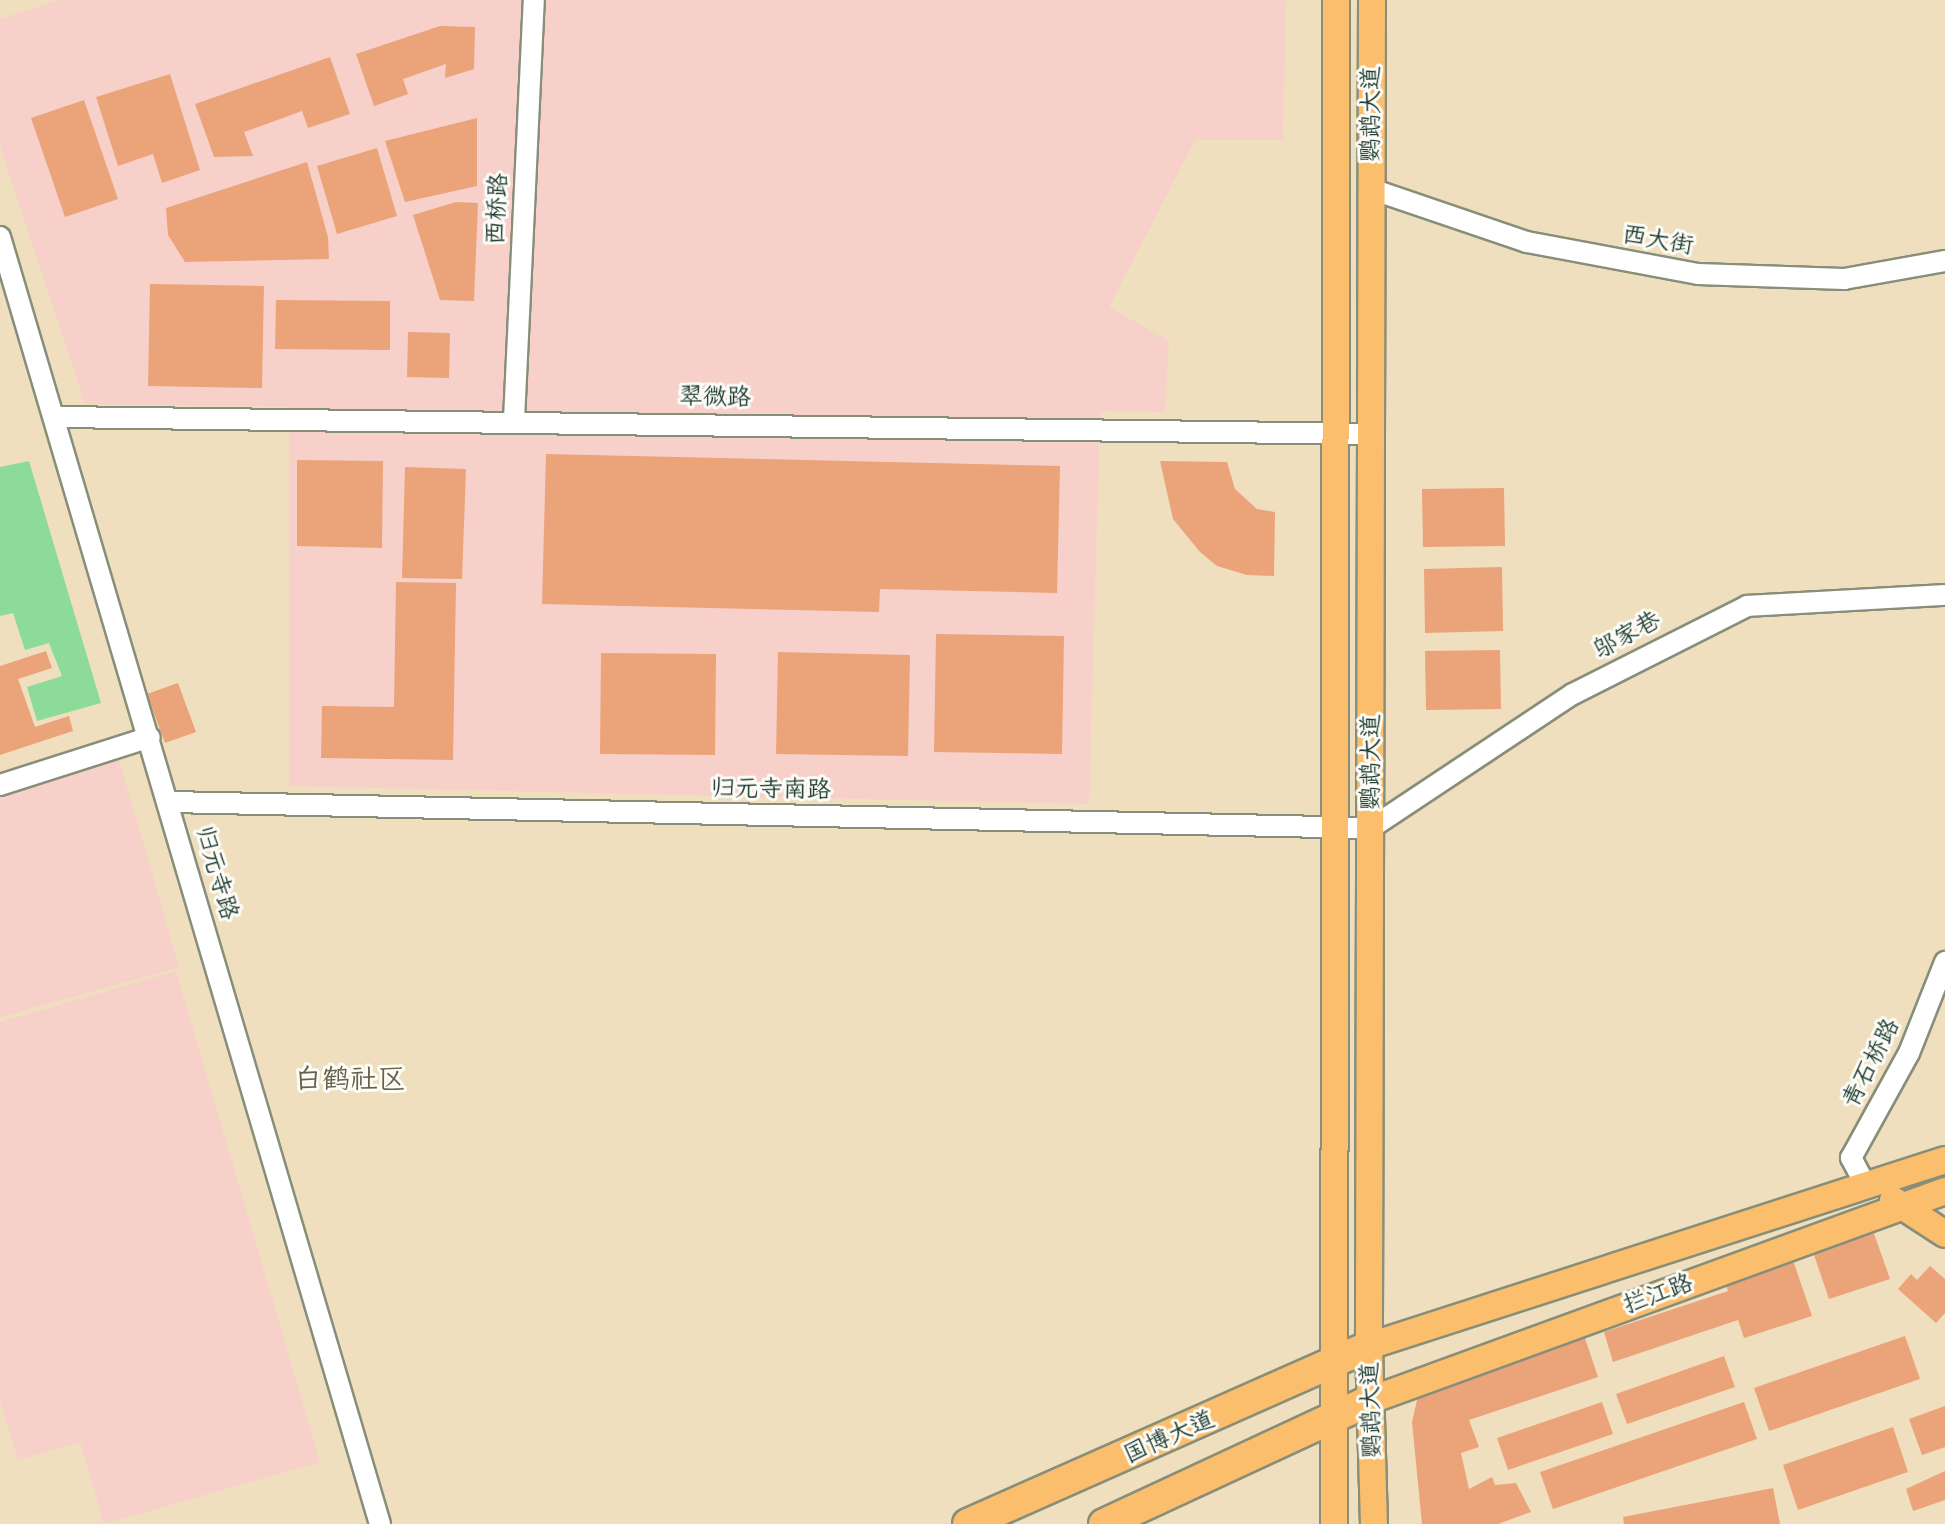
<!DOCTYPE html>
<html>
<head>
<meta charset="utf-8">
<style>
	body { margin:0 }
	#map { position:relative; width:1945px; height:1524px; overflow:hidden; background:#efdfbe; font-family:"Balsamiq Sans","LXGW WenKai TC",sans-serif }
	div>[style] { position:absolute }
	.built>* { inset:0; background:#f7d0ca }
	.green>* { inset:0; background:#8ddb99 }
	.building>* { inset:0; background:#eba37a }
	.roads { filter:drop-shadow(2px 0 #878e79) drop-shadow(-2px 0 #878e79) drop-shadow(0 2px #878e79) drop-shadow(0 -2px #878e79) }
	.minor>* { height:20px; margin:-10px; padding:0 10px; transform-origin:10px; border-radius:10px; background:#fff }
	.major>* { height:26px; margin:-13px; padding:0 13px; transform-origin:13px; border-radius:13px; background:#fabe6d }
	.highway>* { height:30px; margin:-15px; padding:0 15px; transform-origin:15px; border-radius:15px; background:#fabe6d }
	span { translate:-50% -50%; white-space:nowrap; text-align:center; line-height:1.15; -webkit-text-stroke:6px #fdfcf7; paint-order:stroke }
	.street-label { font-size:24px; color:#1f3d34 }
	.quarter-label { font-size:28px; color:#66614c }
</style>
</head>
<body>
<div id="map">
	<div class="built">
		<i style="clip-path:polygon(59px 0,1286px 0,1283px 140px,1195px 140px,1109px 307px,1169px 341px,1165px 412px,1100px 411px,1089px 804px,289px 786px,289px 407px,85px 404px,0 146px,0 19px)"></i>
		<i style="clip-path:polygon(119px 759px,179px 967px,0 1017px,0 793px)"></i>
		<i style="clip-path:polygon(176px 971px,320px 1462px,104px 1524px,80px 1442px,18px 1460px,0 1400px,0 1022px)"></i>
	</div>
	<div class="green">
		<i style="clip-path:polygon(29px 461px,101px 703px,37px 721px,27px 687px,62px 676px,49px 643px,25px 650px,13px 613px,0 616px,0 467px)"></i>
	</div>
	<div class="building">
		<i style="clip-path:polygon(440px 26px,475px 27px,474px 69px,445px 78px,446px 64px,403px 79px,408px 94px,374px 106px,356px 54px)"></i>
		<i style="clip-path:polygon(330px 57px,350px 114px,308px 128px,302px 111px,244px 132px,253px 156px,214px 157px,195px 104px)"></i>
		<i style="clip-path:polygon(170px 74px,200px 170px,162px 183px,153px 154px,118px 166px,96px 97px)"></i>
		<i style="clip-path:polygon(84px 100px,118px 199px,65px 217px,31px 118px)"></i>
		<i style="clip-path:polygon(477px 118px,477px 186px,405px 202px,385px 141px)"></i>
		<i style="clip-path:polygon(377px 148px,397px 216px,337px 234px,317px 166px)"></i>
		<i style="clip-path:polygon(307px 162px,328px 237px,329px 259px,185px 262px,168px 235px,166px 208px)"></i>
		<i style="clip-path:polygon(456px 202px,478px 203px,474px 301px,440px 300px,413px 215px)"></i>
		<i style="clip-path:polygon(150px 284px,264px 286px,262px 388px,148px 386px)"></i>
		<i style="clip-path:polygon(276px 300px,390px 301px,390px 350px,275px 349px)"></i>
		<i style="clip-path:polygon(408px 332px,450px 333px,449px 378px,407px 377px)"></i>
		<i style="clip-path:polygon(546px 454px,1060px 466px,1057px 593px,880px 589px,879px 612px,542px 604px)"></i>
		<i style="clip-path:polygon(297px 460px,383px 461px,382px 548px,297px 546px)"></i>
		<i style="clip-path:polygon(1160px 461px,1227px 462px,1235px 489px,1257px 509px,1275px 512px,1274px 576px,1247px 575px,1217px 566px,1200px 552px,1173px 519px)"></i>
		<i style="clip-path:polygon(405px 467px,466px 469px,462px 579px,402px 578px)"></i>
		<i style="clip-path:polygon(1504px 488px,1505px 546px,1423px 547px,1422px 489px)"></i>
		<i style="clip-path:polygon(1502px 567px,1503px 631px,1425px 633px,1424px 569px)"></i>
		<i style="clip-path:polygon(396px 582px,456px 583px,453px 760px,321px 758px,322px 706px,394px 707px)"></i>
		<i style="clip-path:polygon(936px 634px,1064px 636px,1062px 754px,934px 752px)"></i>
		<i style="clip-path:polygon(1500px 650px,1501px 709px,1426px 710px,1425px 651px)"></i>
		<i style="clip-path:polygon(46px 651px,52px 668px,18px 679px,35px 727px,69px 716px,73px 731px,0 755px,0 666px)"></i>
		<i style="clip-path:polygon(778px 652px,910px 655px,908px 756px,776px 754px)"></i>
		<i style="clip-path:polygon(601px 653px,716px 654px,715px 755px,600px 754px)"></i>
		<i style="clip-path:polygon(178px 683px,196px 732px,165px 743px,147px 694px)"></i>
		<i style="clip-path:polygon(1872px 1228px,1890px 1279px,1829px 1299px,1812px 1249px)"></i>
		<i style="clip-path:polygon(1793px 1260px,1812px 1316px,1744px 1338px,1738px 1320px,1613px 1362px,1604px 1332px,1728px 1291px,1725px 1282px)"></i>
		<i style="clip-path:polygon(1930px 1266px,1945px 1279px,1945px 1313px,1936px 1323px,1898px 1289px,1911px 1274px,1917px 1280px)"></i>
		<i style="clip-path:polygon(1905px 1336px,1920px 1379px,1769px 1431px,1754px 1388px)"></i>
		<i style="clip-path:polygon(1585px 1338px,1598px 1377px,1469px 1420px,1479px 1447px,1461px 1453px,1469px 1489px,1492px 1477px,1495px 1485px,1516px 1483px,1531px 1512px,1498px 1524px,1422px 1524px,1412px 1422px,1417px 1400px,1428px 1389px)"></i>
		<i style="clip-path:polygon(1724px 1356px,1735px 1387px,1627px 1424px,1616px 1394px)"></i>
		<i style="clip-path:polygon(1602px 1402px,1613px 1434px,1508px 1470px,1497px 1438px)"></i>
		<i style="clip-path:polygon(1744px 1402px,1757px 1439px,1553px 1509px,1540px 1472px)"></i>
		<i style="clip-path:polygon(1945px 1406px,1945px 1447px,1922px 1455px,1909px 1419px)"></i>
		<i style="clip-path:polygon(1893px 1427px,1908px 1472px,1798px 1510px,1783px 1465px)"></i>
		<i style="clip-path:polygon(1945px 1471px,1945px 1500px,1913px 1511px,1906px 1489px)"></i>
		<i style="clip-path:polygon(1773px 1488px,1780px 1524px,1624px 1524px,1623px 1517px)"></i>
	</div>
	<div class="roads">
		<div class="minor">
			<i style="left:1371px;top:189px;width:165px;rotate:18.8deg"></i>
			<i style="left:1527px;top:242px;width:174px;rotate:10.6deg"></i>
			<i style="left:1698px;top:274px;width:146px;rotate:2deg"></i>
			<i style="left:1844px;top:279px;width:103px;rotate:-10.1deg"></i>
			<i style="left:0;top:237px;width:1342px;rotate:73.55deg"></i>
			<i style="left:56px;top:417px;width:1317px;rotate:0.74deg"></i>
			<i style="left:514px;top:420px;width:420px;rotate:-87.3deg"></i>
			<i style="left:0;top:785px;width:157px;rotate:-17.7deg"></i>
			<i style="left:170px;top:802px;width:1201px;rotate:1.24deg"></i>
			<i style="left:1371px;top:828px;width:242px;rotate:-33.6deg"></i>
			<i style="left:1573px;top:694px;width:195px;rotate:-26.8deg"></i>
			<i style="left:1747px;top:606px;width:198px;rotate:-3.2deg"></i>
			<i style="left:1865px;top:1184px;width:30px;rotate:-118deg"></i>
			<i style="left:1851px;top:1158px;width:120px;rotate:-61.1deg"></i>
			<i style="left:1909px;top:1053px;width:98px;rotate:-68.4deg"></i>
		</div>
		<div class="major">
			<i style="left:1372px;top:0;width:1346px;rotate:90.13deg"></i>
			<i style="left:1369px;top:1346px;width:178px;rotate:88.4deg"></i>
			<i style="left:1893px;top:1200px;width:62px;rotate:33.2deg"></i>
			<i style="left:1369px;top:1346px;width:605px;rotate:-17.9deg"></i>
			<i style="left:1371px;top:1400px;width:611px;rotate:-20.01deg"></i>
			<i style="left:1334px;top:1524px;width:1524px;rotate:-89.92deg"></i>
		</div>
		<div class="highway">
			<i style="left:968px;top:1524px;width:439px;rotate:-23.9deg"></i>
			<i style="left:1104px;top:1524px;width:294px;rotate:-24.9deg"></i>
		</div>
	</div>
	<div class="street-label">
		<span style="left:1371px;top:114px;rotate:-90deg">鹦鹉大道</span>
		<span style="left:497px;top:209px;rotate:-87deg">西桥路</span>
		<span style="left:1658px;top:240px;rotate:10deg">西大街</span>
		<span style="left:715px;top:397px;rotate:1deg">翠微路</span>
		<span style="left:1627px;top:635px;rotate:-29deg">邬家巷</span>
		<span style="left:1371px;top:762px;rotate:-90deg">鹦鹉大道</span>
		<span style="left:771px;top:789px;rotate:1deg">归元寺南路</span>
		<span style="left:217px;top:873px;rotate:74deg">归元寺路</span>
		<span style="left:1871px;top:1063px;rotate:-63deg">青石桥路</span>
		<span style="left:1658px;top:1294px;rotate:-20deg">拦江路</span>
		<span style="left:1371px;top:1410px;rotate:-92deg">鹦鹉大道</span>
		<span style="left:1169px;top:1437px;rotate:-24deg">国博大道</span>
	</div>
	<div class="quarter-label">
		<span style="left:350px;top:1080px">白鹤社区</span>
	</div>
</div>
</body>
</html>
